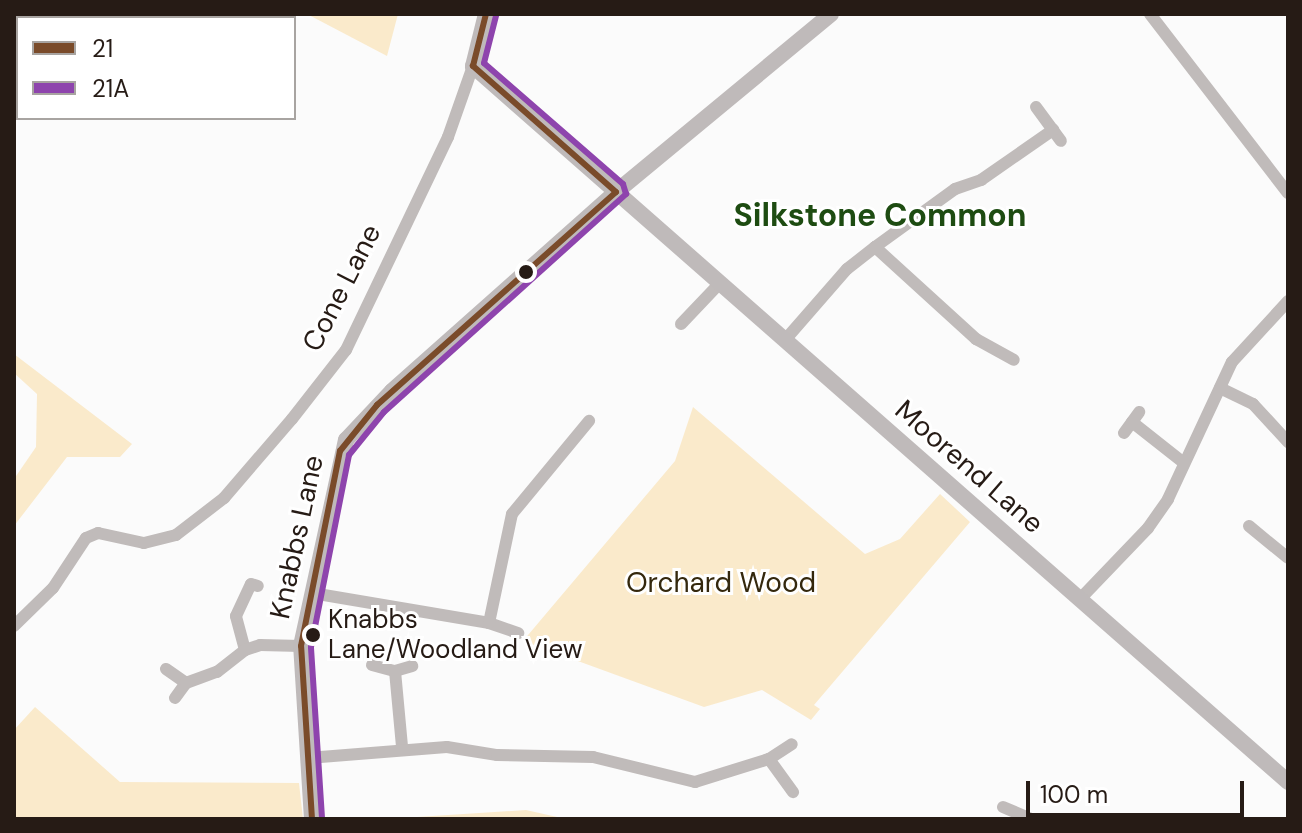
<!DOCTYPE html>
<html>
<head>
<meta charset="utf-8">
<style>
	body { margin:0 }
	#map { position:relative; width:1302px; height:833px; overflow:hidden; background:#fbfbfb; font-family:"DM Sans",sans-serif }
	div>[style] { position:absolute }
	.green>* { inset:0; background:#faeacb }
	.street>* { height:12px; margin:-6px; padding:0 6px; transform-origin:6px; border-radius:6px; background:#c0bbba }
	.secondary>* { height:16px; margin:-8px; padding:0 8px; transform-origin:8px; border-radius:8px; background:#bfbaba }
	.bus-1>* { height:6px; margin:-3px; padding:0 3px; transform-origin:3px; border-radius:3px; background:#7a4b2a }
	.bus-2>* { height:6px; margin:-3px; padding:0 3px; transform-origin:3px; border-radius:3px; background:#8e44ad }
	.dots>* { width:22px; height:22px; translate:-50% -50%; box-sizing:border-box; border:4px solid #fff; border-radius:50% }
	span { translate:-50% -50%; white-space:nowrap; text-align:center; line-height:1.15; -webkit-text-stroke:6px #fff; paint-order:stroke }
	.bus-label { font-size:26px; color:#261b15 }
	.left { translate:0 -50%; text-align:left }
	.street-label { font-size:28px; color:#261b15 }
	.park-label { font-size:28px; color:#34280d }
	.quarter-label { font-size:32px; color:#1e4c12; font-weight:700 }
	.frame { position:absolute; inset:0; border:16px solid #261b15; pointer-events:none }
	.legend { position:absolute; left:16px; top:16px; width:280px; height:104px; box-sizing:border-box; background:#fff; border:2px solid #a8a4a1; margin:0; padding:10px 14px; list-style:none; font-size:24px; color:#261b15 }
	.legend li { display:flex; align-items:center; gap:16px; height:40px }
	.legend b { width:40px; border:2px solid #a8a4a1 }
	.scale { position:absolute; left:1026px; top:781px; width:218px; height:36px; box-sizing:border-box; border:4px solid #261b15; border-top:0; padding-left:10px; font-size:24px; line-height:28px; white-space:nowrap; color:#261b15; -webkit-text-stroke:6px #fff; paint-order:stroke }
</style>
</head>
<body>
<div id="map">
	<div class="green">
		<i style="clip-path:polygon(307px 14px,398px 14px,387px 56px)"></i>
		<i style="clip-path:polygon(14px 354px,132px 444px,120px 457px,67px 457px,14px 526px,14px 479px,36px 447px,37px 394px,14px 373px)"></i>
		<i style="clip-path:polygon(693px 407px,865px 554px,900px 539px,940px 494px,970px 522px,814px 705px,820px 709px,811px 720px,762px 690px,704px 707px,523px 641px,675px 461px)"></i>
		<i style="clip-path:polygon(35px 707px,120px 782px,299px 783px,303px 819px,14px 819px,14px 730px)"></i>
		<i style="clip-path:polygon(526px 810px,566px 819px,386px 819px)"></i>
	</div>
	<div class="street">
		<i style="left:1150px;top:14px;width:226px;rotate:52.4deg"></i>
		<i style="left:1036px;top:107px;width:42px;rotate:53.7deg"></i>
		<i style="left:875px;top:247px;width:137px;rotate:42.3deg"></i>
		<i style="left:976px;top:339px;width:43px;rotate:28.9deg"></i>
		<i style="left:681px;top:324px;width:57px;rotate:-46.4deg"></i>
		<i style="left:785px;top:340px;width:94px;rotate:-48.9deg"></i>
		<i style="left:847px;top:269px;width:36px;rotate:-38deg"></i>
		<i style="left:875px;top:247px;width:99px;rotate:-35.9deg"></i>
		<i style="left:955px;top:189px;width:28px;rotate:-19deg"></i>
		<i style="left:981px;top:180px;width:88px;rotate:-34.8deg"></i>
		<i style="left:1220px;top:388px;width:37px;rotate:26deg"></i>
		<i style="left:1253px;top:404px;width:52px;rotate:47.4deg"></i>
		<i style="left:1132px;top:422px;width:66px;rotate:38.3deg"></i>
		<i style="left:1124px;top:433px;width:26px;rotate:-54deg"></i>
		<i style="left:1249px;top:526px;width:50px;rotate:39.4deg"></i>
		<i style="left:312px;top:593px;width:180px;rotate:9.6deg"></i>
		<i style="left:489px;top:623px;width:31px;rotate:19deg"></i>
		<i style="left:1080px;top:599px;width:98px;rotate:-46.2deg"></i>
		<i style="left:1148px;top:528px;width:35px;rotate:-55deg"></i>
		<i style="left:1168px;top:499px;width:151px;rotate:-65deg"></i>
		<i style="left:1232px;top:362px;width:83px;rotate:-47.4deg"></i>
		<i style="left:489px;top:623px;width:111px;rotate:-78.1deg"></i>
		<i style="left:512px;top:514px;width:121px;rotate:-50.4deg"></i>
		<i style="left:14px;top:626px;width:54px;rotate:-44.3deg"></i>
		<i style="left:53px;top:588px;width:60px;rotate:-56.6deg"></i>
		<i style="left:86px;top:538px;width:13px;rotate:-23deg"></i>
		<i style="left:98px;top:533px;width:47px;rotate:12.3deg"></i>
		<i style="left:144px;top:543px;width:33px;rotate:-14deg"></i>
		<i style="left:176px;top:535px;width:61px;rotate:-37.6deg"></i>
		<i style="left:224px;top:498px;width:104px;rotate:-49.3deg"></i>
		<i style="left:292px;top:419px;width:88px;rotate:-52deg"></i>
		<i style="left:346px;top:350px;width:236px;rotate:-64.4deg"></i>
		<i style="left:448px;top:137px;width:75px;rotate:-70.6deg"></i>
		<i style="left:245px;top:650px;width:35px;rotate:-105deg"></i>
		<i style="left:236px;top:616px;width:35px;rotate:-65deg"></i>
		<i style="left:251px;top:584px;width:7px;rotate:16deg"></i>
		<i style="left:372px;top:665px;width:24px;rotate:15deg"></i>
		<i style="left:395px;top:671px;width:18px;rotate:-16deg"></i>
		<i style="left:166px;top:669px;width:24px;rotate:35deg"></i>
		<i style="left:395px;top:671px;width:76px;rotate:84.7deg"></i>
		<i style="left:175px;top:698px;width:19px;rotate:-54deg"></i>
		<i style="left:186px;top:683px;width:33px;rotate:-20deg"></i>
		<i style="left:217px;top:672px;width:36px;rotate:-38deg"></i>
		<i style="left:245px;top:650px;width:16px;rotate:-18deg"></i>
		<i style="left:260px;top:645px;width:41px;rotate:1.4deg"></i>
		<i style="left:308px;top:758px;width:139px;rotate:-4.5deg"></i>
		<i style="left:447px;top:747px;width:51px;rotate:9.1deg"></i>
		<i style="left:497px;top:755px;width:96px;rotate:1.2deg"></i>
		<i style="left:593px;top:757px;width:105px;rotate:13.8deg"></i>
		<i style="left:695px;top:782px;width:77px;rotate:-17.3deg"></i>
		<i style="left:769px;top:759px;width:41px;rotate:54deg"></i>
		<i style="left:769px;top:759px;width:27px;rotate:-33deg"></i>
		<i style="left:1003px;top:807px;width:30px;rotate:23deg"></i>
	</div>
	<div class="secondary">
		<i style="left:486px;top:14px;width:54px;rotate:104deg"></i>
		<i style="left:473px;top:66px;width:1085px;rotate:41.3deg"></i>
		<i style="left:312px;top:819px;width:173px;rotate:-93.6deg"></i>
		<i style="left:301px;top:646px;width:211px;rotate:-77.7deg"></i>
		<i style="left:346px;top:440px;width:67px;rotate:-46.8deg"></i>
		<i style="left:392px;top:391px;width:300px;rotate:-41.6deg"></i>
		<i style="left:616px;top:192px;width:279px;rotate:-39.6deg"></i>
	</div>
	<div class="bus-1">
		<i style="left:312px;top:819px;width:173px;rotate:-93.6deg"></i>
		<i style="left:301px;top:646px;width:199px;rotate:-78.7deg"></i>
		<i style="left:340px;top:451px;width:59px;rotate:-51.2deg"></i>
		<i style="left:377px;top:405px;width:320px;rotate:-41.7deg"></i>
		<i style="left:616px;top:192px;width:191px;rotate:-138.6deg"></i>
		<i style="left:473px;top:66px;width:54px;rotate:-76deg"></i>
	</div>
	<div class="bus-2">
		<i style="left:322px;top:818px;width:171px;rotate:-93.7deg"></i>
		<i style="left:311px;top:647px;width:196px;rotate:-78.8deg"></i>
		<i style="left:349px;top:455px;width:55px;rotate:-50.9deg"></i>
		<i style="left:384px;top:412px;width:326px;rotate:-42deg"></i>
		<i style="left:626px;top:194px;width:10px;rotate:-107deg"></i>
		<i style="left:623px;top:184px;width:184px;rotate:-139deg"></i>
		<i style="left:484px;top:63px;width:49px;rotate:-75.7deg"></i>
	</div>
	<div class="dots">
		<i style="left:526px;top:272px;background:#261b15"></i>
		<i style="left:313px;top:635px;background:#261b15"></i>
	</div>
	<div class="bus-label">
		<span class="left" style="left:328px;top:635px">Knabbs<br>Lane/Woodland View</span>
	</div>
	<div class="street-label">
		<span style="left:342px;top:288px;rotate:-63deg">Cone Lane</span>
		<span style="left:969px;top:467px;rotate:41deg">Moorend Lane</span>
		<span style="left:297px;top:537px;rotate:-78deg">Knabbs Lane</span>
	</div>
	<div class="park-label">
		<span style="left:721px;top:583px">Orchard Wood</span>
	</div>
	<div class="quarter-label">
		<span style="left:880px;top:215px">Silkstone Common</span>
	</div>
	<div class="frame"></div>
	<ul class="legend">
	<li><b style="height:10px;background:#7a4b2a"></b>21</li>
	<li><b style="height:10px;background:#8e44ad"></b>21A</li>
	</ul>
	<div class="scale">100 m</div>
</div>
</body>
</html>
